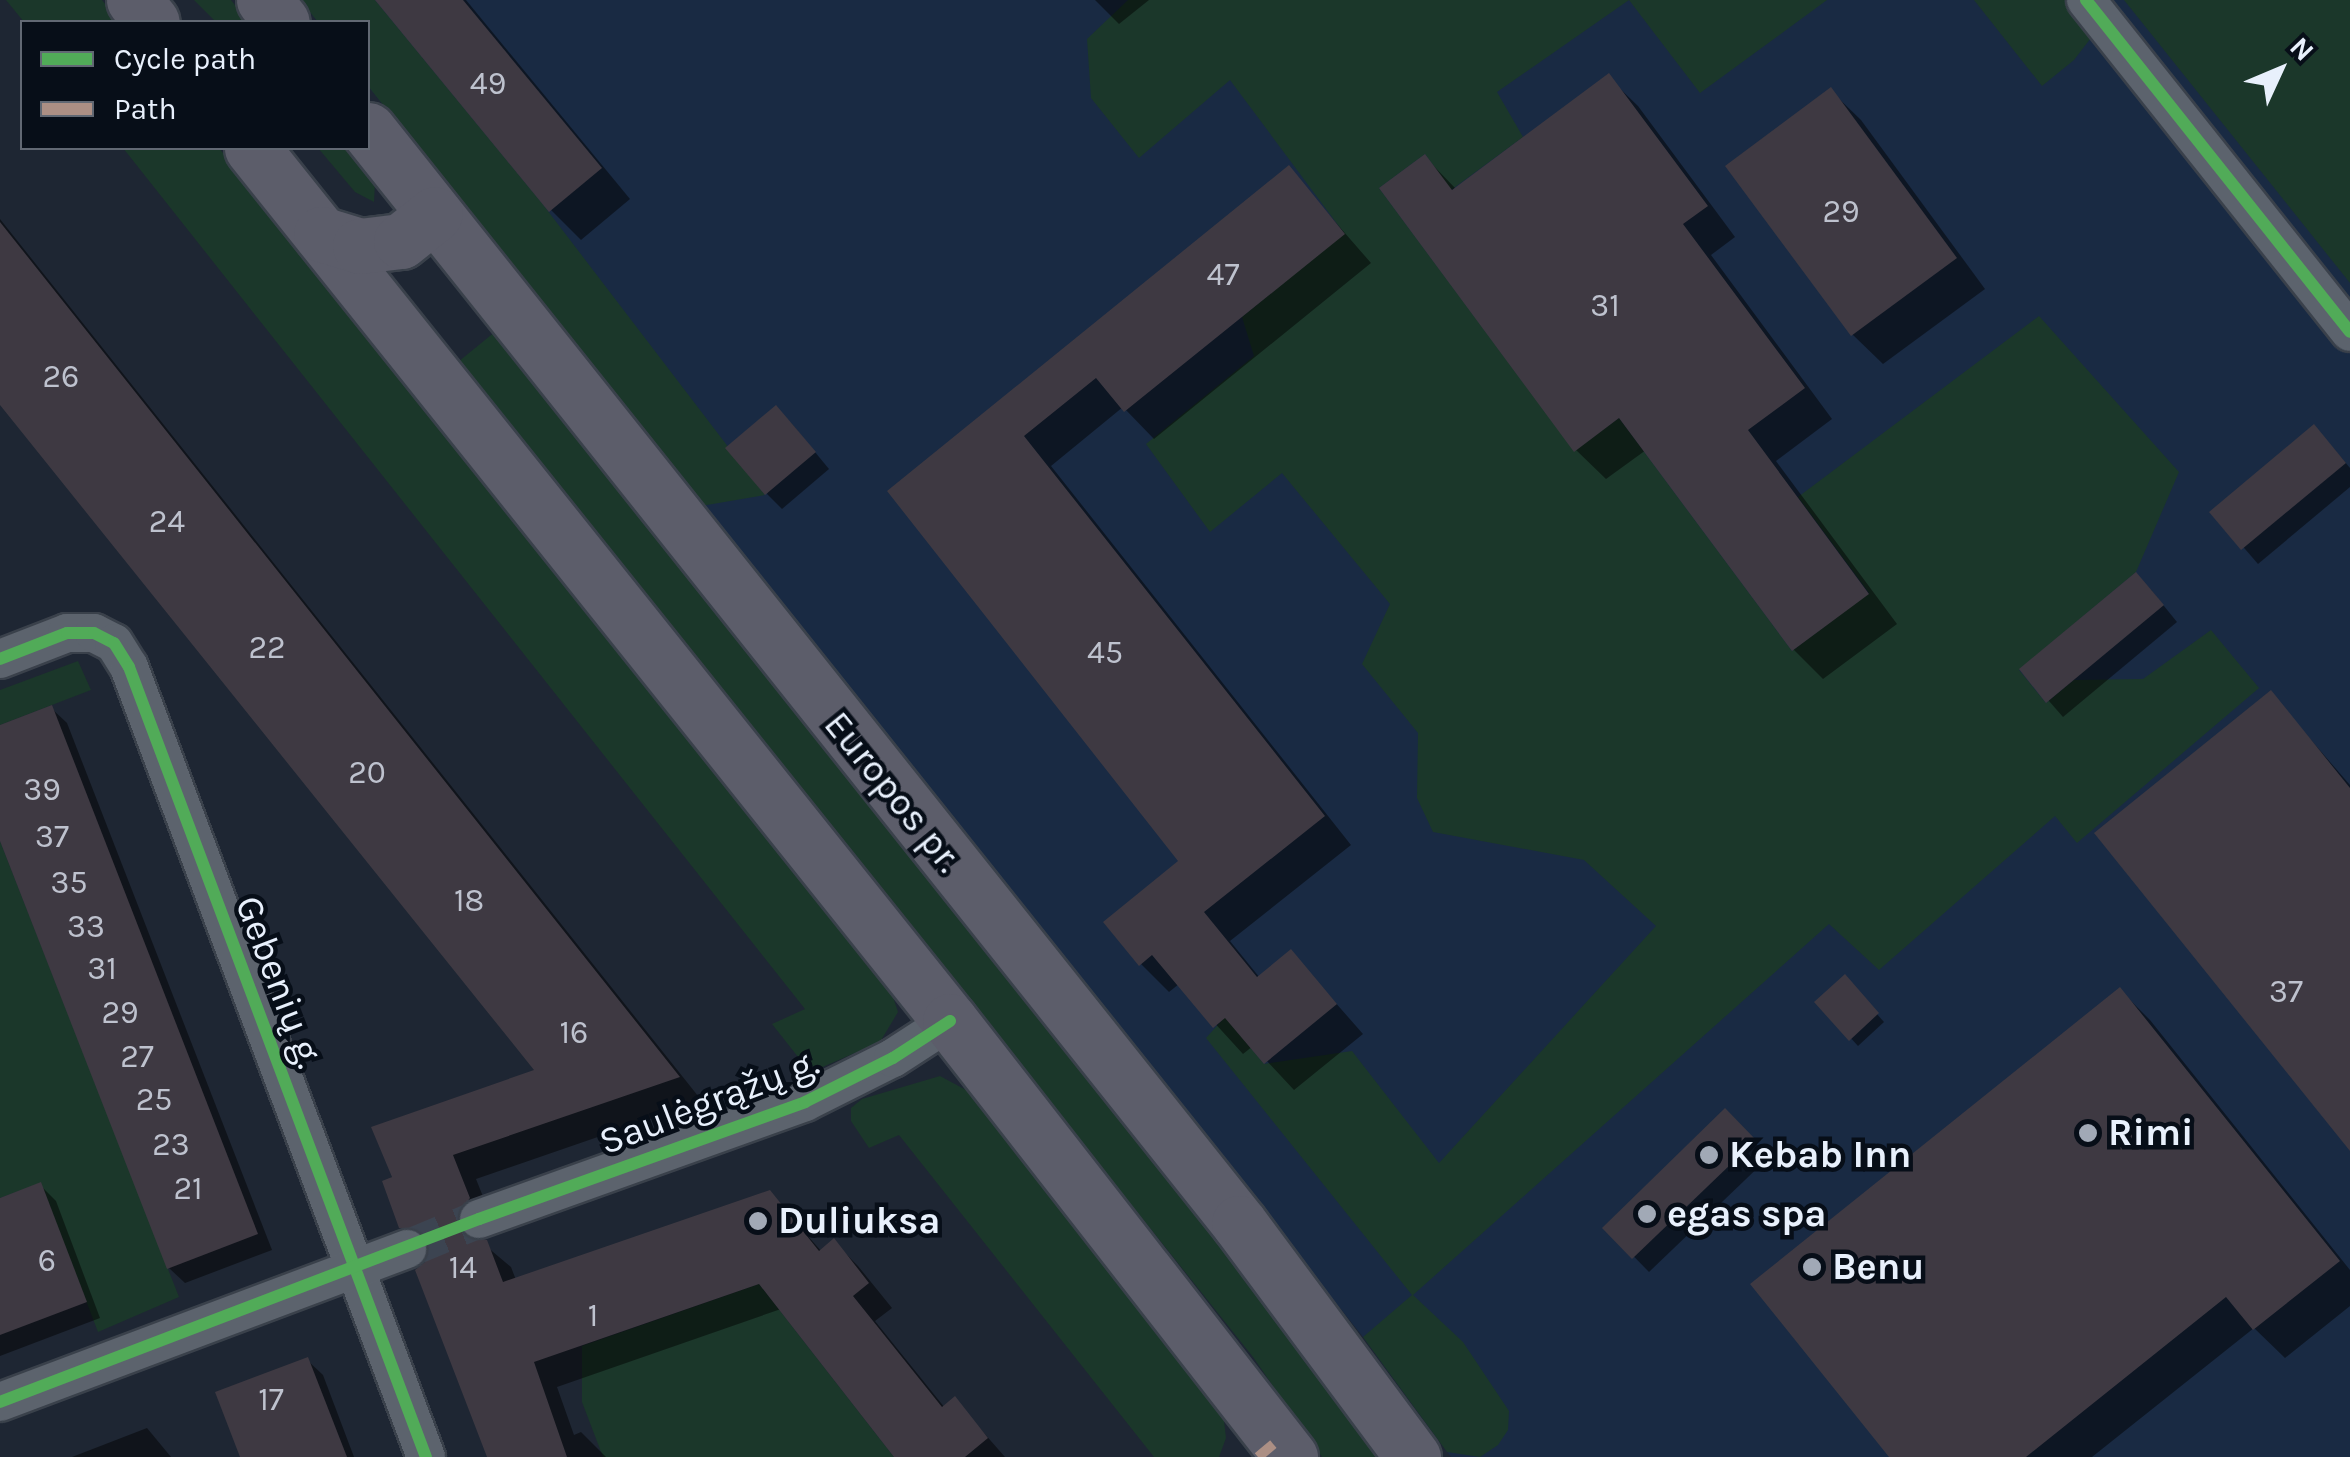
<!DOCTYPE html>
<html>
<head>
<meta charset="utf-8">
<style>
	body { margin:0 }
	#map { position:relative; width:2350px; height:1457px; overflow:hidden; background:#1e2633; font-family:Karla,sans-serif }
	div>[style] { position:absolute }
	.built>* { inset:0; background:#192a43 }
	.green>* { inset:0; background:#1b372a }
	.shadow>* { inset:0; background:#0007 }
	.building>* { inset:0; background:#3e3942 }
	.minor-tunnel>* { height:38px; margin-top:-19px; transform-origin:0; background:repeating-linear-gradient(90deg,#3c4451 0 38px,transparent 0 57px) }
	.roads { filter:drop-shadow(2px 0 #3a414b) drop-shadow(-2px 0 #3a414b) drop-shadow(0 2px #3a414b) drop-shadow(0 -2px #3a414b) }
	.minor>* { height:38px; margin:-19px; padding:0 19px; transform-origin:19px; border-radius:19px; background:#5c636d }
	.primary>* { height:55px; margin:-27.5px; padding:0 27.5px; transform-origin:27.5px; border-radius:27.5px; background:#5c5d6a }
	.quiet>* { height:10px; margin-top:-5px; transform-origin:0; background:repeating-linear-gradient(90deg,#ac8f84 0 20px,transparent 0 30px) }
	.cycleway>* { height:12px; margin:-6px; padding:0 6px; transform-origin:6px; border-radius:6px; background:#51ab58 }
	.dots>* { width:28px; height:28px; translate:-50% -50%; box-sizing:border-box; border:5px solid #070e18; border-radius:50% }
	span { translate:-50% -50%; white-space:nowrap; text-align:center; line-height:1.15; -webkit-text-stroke:9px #070e18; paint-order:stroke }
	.number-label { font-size:32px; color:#bec2ce }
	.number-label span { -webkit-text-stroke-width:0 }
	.street-label { font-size:38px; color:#e8f0fc }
	.poi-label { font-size:38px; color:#e8f0fc; font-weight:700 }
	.left { translate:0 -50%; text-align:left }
	.legend { position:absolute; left:20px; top:20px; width:350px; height:130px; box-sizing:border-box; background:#070e18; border:2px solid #616873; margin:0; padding:12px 18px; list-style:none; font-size:30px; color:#e8f0fc }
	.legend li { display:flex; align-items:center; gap:20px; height:50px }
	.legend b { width:50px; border:2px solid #616873 }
	.north { position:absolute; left:2230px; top:20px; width:100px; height:100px; -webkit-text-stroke:8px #070e18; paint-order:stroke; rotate:46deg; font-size:28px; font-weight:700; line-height:40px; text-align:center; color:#e8f0fc }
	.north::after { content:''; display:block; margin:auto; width:35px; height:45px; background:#e8f0fc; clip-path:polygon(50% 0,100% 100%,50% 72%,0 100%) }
</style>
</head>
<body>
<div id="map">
	<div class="built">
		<i style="clip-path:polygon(300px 0,2350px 0,2350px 1457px,1451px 1457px,1363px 1337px,368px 86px,368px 22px,318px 22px)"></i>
	</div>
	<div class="green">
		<i style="clip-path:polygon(6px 0,102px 0,119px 22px,24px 22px)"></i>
		<i style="clip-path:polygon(194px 0,231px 0,248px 22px,216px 22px)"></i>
		<i style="clip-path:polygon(300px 0,375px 0,541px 202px,765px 495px,701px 506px,368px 86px,368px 22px,318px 22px)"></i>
		<i style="clip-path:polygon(1128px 0,1827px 0,1700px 93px,1629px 0,1497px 92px,1523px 137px,1451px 190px,1425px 154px,1379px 188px,1574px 451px,1619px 418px,1792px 651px,1869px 593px,1798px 497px,2039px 316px,2179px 472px,2136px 572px,2019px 670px,2046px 703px,2074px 680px,2143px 679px,2211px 630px,2259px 688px,2077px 843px,2055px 816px,1879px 970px,1829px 924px,1413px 1295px,1463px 1342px,1509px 1411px,1508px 1430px,1498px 1445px,1480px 1457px,1447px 1452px,1363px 1337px,1412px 1295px,1206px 1038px,1225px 1017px,1264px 1064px,1352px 1051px,1439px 1163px,1656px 926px,1584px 860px,1433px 832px,1417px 798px,1418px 733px,1362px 664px,1390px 604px,1282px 473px,1210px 532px,1146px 444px,1254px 356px,1242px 317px,1344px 233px,1230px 80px,1139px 158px,1091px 98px,1087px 39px)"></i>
		<i style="clip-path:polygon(1974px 0,2067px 0,2094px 34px,2074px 60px,2042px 86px)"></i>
		<i style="clip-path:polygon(2124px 0,2350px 0,2350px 283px)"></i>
		<i style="clip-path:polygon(123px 148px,219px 148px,888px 982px,898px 1012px,880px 1042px,818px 1069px,802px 1062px,772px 1024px,805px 1009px)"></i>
		<i style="clip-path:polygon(318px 148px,347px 148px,375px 183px,374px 202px,355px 192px)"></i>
		<i style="clip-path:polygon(496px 331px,1330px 1381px,1383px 1457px,1322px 1457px,1253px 1357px,458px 362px)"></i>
		<i style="clip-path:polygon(78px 661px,91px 690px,0 725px,0 690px)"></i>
		<i style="clip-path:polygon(0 841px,179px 1297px,98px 1332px,41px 1183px,0 1198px)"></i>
		<i style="clip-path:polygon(940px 1076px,979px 1097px,1223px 1412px,1226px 1438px,1219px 1457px,1154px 1457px,899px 1135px,869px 1148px,851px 1121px,851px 1108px,862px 1099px)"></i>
		<i style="clip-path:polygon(759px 1284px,894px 1457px,603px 1457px,582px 1402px,582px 1346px)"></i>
	</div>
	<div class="shadow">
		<i style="clip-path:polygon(378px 0,466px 0,630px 199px,581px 240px,551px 210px)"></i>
		<i style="clip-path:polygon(1095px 0,1149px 0,1119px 24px)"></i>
		<i style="clip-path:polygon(1608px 77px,1638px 106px,1735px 237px,1711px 255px,1832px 419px,1776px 461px,1897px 624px,1823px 679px,1794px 650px,1646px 450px,1606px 479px,1576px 450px,1425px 157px,1456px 189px)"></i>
		<i style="clip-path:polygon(1831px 91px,1861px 120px,1985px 289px,1883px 364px,1853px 335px,1728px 166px)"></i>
		<i style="clip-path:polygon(1289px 169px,1371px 263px,1154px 439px,1123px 407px,1051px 466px,1351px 845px,1230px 941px,1260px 978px,1291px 952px,1363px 1034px,1294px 1090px,1253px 1046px,1243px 1054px,1179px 984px,1169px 992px,1141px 964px,1181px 861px,890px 491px)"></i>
		<i style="clip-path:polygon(0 219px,702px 1101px,476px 1179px,494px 1224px,480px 1241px,511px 1267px,516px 1280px,770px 1193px,822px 1252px,834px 1242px,858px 1266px,892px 1308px,875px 1321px,945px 1408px,955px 1400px,1005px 1457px,897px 1457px,781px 1309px,557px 1387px,574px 1435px,581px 1432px,606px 1457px,490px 1457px,431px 1251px,426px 1251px,401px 1227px,385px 1182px,538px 1071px,0 403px)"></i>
		<i style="clip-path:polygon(791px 423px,829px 469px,782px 509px,767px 494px)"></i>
		<i style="clip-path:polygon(2329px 443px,2350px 468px,2350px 487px,2258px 564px,2213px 512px)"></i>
		<i style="clip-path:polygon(2151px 590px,2177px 622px,2063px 717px,2022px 670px)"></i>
		<i style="clip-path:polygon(2271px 694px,2350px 785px,2350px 1147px)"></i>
		<i style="clip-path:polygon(51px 708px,67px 723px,272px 1250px,185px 1283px,169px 1268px,0 834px,0 728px)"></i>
		<i style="clip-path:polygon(1845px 978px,1884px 1022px,1858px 1046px,1818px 1002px)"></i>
		<i style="clip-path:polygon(2120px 990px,2150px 1020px,2350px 1270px,2350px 1306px,2285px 1358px,2254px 1328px,2092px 1457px,1893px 1457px)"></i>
		<i style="clip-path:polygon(1725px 1112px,1769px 1157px,1649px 1272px,1606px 1228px)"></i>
		<i style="clip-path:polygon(40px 1185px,56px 1201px,100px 1318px,0 1356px,0 1226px)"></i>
		<i style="clip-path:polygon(307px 1360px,323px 1375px,354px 1457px,243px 1457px)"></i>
		<i style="clip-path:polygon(147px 1428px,171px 1457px,72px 1457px)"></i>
	</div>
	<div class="building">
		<i style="clip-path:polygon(375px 0,463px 0,602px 168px,549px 212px)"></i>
		<i style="clip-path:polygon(1609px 73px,1708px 206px,1683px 224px,1805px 388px,1748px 430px,1869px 594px,1792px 651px,1619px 418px,1574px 452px,1379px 188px,1425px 154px,1452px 190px)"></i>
		<i style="clip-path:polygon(1831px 87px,1957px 258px,1851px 336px,1725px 166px)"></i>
		<i style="clip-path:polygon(1289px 165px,1345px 234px,1124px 412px,1096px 378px,1024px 436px,1325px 816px,1204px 912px,1257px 977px,1291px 949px,1337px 1004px,1264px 1064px,1225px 1018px,1213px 1028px,1152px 955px,1139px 966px,1103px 922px,1178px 861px,887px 491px)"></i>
		<i style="clip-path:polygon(0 222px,680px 1077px,453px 1155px,470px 1198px,457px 1216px,464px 1235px,487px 1240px,503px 1282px,770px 1190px,819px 1251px,834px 1238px,869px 1283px,853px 1296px,942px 1407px,955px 1396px,988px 1438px,965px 1457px,894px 1457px,759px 1284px,534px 1362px,567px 1457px,487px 1457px,415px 1270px,425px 1262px,428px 1242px,420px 1231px,399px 1228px,382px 1181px,392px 1177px,371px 1127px,534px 1070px,0 405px)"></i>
		<i style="clip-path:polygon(776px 405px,816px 452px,765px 495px,725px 448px)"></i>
		<i style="clip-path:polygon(2314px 424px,2346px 463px,2241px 550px,2209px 512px)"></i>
		<i style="clip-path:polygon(2136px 572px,2164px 605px,2046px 703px,2019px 669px)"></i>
		<i style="clip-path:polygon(2271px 690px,2350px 788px,2350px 1151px,2094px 833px)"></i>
		<i style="clip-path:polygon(52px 705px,258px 1234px,167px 1269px,0 841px,0 725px)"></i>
		<i style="clip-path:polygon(1845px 974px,1879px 1013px,1849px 1041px,1814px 1002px)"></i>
		<i style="clip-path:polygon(2120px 987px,2340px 1261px,2253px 1330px,2226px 1297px,2026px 1457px,1889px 1457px,1750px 1284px)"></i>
		<i style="clip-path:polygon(1725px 1108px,1756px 1140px,1632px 1259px,1602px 1228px)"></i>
		<i style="clip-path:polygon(41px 1182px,87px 1302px,0 1335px,0 1198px)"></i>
		<i style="clip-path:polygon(308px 1357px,347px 1457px,240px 1457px,215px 1392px)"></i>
	</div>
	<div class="minor-tunnel">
		<i style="left:407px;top:1249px;width:78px;rotate:-22.6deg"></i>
	</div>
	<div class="roads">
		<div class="minor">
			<i style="left:2086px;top:0;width:424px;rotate:51.5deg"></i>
			<i style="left:0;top:659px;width:72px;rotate:-21.2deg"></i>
			<i style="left:67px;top:633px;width:27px"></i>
			<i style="left:94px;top:633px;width:22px;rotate:27deg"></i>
			<i style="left:114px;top:643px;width:28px;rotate:58deg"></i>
			<i style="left:129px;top:667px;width:844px;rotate:69.4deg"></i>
			<i style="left:479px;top:1219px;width:346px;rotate:-19.7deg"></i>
			<i style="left:805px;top:1102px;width:98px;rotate:-26.6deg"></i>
			<i style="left:893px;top:1058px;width:68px;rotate:-33deg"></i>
			<i style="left:0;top:1402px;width:435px;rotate:-20.6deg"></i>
		</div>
		<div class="primary">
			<i style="left:134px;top:0;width:28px;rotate:51deg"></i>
			<i style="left:264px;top:0;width:28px;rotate:51deg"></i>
			<i style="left:368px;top:130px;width:1398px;rotate:51.45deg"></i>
			<i style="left:1239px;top:1223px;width:292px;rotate:53.4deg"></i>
			<i style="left:252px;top:148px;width:1118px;rotate:51.36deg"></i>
			<i style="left:950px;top:1021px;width:553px;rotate:52.05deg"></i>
			<i style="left:321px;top:234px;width:41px;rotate:17.1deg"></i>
			<i style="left:360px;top:246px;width:41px;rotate:-7deg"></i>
			<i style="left:401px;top:241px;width:43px;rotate:-38.5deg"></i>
		</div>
	</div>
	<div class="quiet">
		<i style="left:1258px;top:1457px;width:26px;rotate:-40deg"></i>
	</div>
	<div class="cycleway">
		<i style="left:2086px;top:0;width:424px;rotate:51.5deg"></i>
		<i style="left:0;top:659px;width:72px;rotate:-21.2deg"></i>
		<i style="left:67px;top:633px;width:27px"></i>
		<i style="left:94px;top:633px;width:22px;rotate:27deg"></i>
		<i style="left:114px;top:643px;width:28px;rotate:58deg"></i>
		<i style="left:129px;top:667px;width:844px;rotate:69.4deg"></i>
		<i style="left:0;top:1402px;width:513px;rotate:-20.91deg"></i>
		<i style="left:479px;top:1219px;width:346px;rotate:-19.7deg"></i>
		<i style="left:805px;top:1102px;width:98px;rotate:-26.6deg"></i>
		<i style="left:893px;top:1058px;width:68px;rotate:-33deg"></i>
	</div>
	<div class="dots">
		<i style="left:2088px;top:1133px;background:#a1a9b6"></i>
		<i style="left:1709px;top:1155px;background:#a1a9b6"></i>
		<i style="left:1647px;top:1214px;background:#a1a9b6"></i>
		<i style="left:758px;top:1221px;background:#a1a9b6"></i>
		<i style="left:1812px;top:1267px;background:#a1a9b6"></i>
	</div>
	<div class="number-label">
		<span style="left:488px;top:84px">49</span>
		<span style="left:1841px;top:212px">29</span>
		<span style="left:1223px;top:275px">47</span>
		<span style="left:1605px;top:306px">31</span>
		<span style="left:61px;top:377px">26</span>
		<span style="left:167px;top:522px">24</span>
		<span style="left:267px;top:648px">22</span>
		<span style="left:1105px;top:653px">45</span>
		<span style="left:367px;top:773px">20</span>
		<span style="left:42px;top:790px">39</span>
		<span style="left:52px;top:837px">37</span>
		<span style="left:69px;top:883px">35</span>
		<span style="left:469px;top:901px">18</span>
		<span style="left:86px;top:927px">33</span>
		<span style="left:102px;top:969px">31</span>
		<span style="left:2286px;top:992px">37</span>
		<span style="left:120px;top:1013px">29</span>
		<span style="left:574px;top:1033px">16</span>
		<span style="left:137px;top:1057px">27</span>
		<span style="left:154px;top:1100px">25</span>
		<span style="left:171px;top:1145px">23</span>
		<span style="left:188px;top:1189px">21</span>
		<span style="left:47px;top:1261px">6</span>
		<span style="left:463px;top:1268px">14</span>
		<span style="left:593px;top:1316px">1</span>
		<span style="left:271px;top:1400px">17</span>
	</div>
	<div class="street-label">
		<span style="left:893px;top:792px;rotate:51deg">Europos pr.</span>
		<span style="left:279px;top:982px;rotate:69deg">Gebenių g.</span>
		<span style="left:709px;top:1102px;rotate:-21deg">Saulėgrąžų g.</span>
	</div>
	<div class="poi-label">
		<span class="left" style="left:2108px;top:1133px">Rimi</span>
		<span class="left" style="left:1729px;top:1155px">Kebab Inn</span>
		<span class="left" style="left:1667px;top:1214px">egas spa</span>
		<span class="left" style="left:778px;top:1221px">Duliuksa</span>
		<span class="left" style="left:1832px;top:1267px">Benu</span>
	</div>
	<ul class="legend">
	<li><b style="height:12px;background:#51ab58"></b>Cycle path</li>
	<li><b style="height:12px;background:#ac8f84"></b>Path</li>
	</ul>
	<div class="north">N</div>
</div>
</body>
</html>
